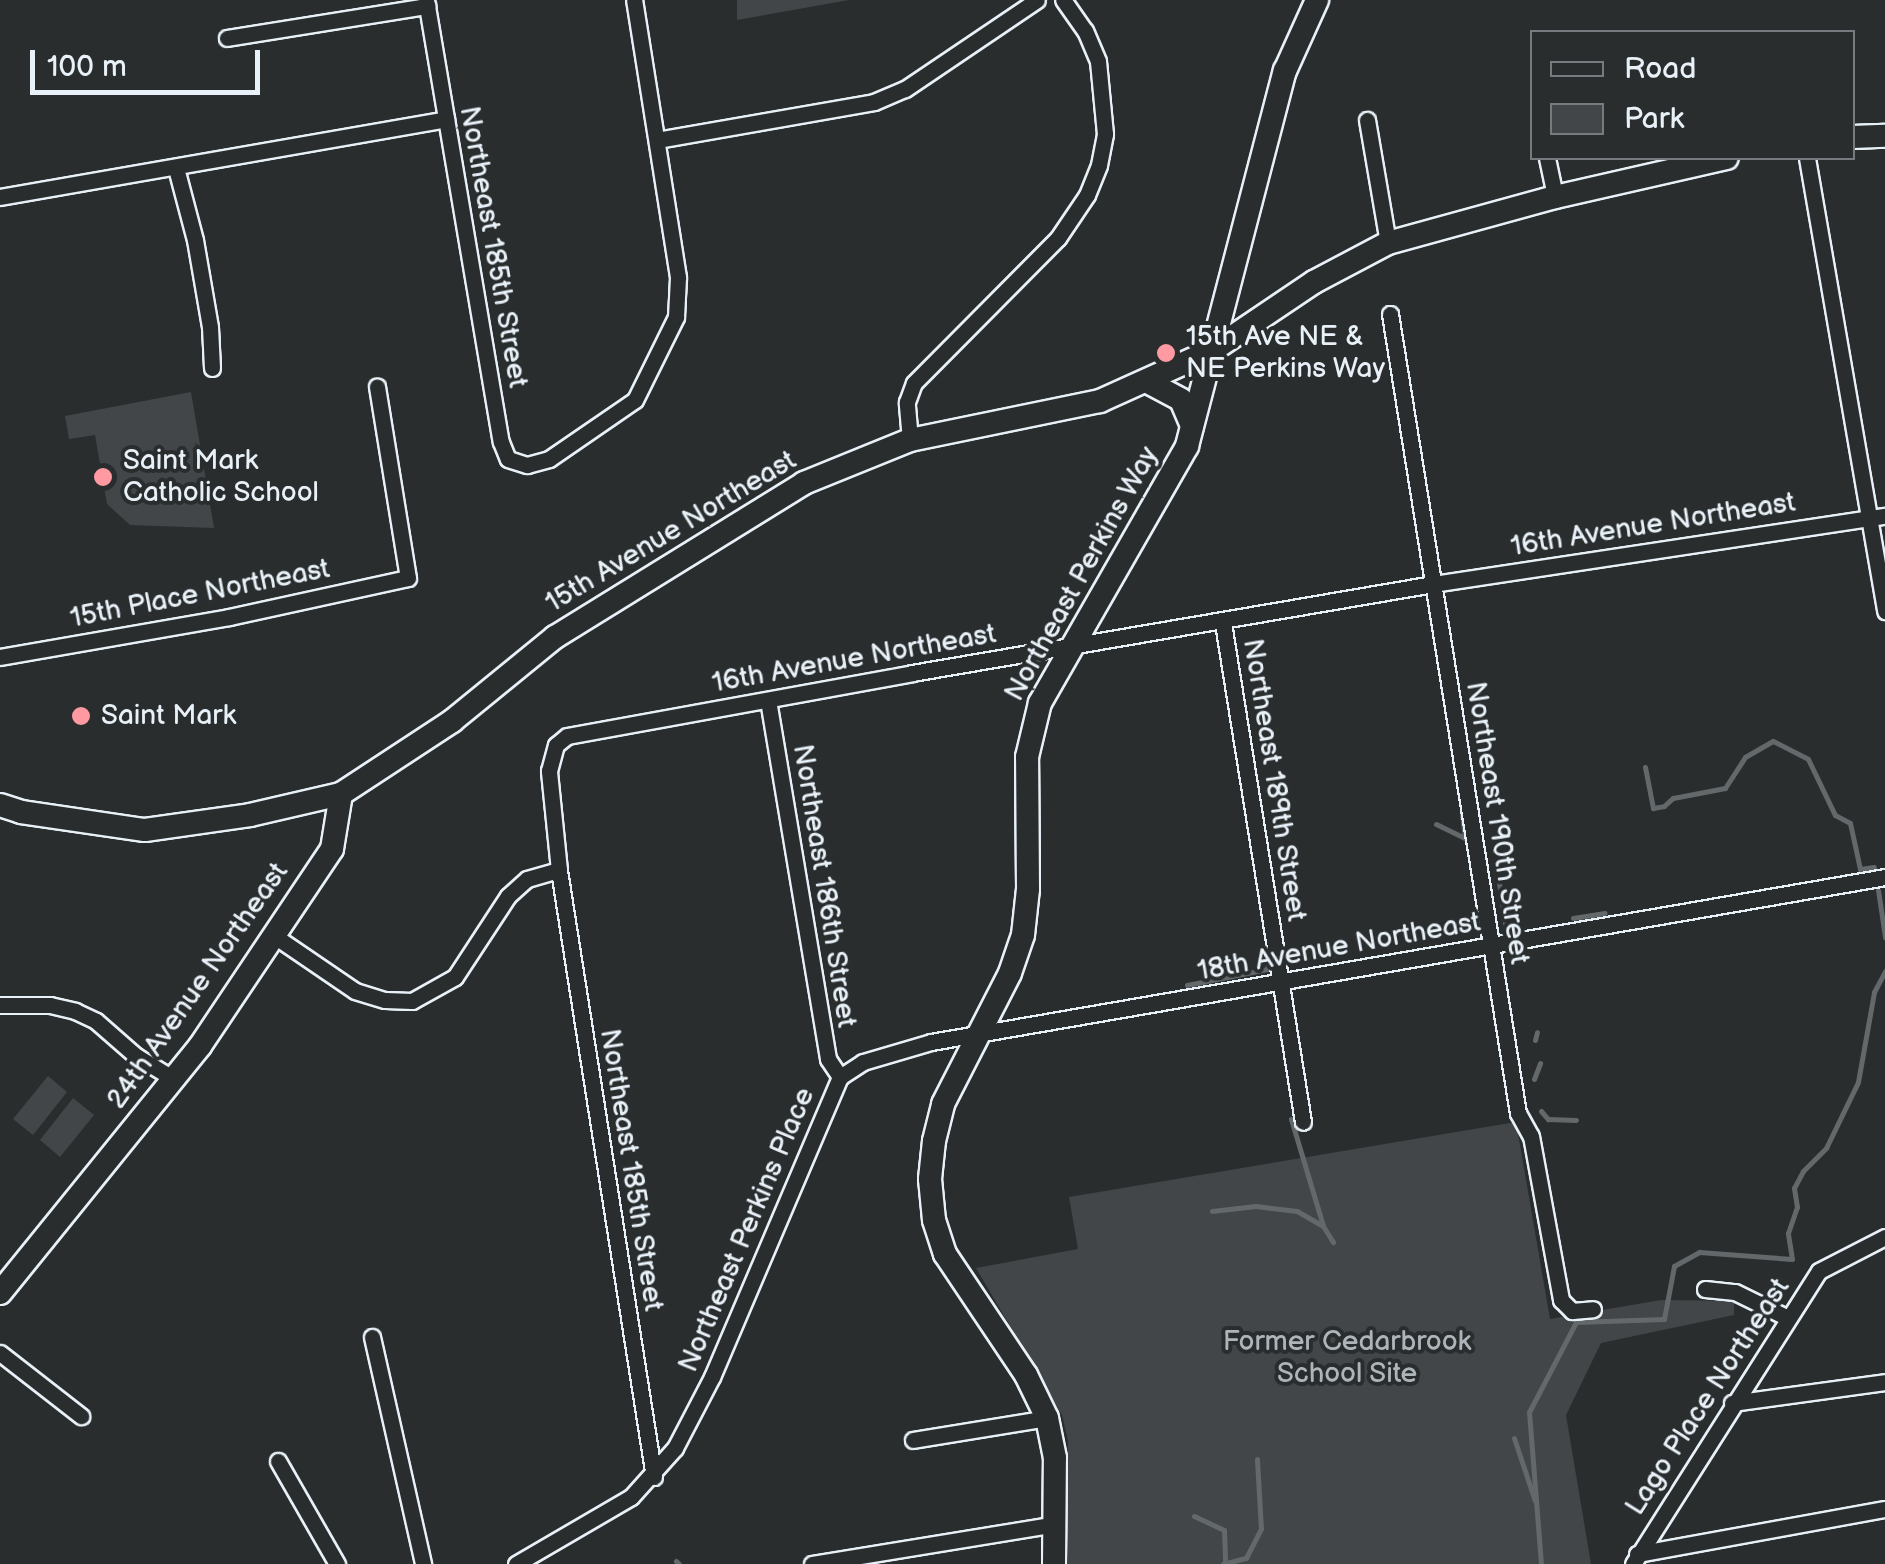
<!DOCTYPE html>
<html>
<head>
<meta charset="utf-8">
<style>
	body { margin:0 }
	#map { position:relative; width:1885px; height:1564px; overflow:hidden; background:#2a2d2e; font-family:"Balsamiq Sans",sans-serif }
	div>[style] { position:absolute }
	.green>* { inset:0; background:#424648 }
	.stream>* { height:5px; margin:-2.5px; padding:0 2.5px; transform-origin:2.5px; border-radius:2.5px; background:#63686b }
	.roads { filter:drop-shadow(2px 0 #e8f1f8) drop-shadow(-2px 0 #e8f1f8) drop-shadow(0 2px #e8f1f8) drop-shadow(0 -2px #e8f1f8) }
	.street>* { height:15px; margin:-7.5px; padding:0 7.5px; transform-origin:7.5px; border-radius:7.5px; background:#2a2d2e }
	.secondary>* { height:22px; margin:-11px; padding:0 11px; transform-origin:11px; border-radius:11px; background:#2a2d2e }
	.dots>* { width:28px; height:28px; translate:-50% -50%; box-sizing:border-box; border:5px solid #2a2d2e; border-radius:50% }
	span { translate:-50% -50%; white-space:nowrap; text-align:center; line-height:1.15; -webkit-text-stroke:8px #2a2d2e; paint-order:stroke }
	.street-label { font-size:28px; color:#e8f1f8 }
	.poi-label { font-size:28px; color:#e8f1f8 }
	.left { translate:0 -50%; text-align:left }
	.park-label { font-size:28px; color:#aeb5ba }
	.legend { position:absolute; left:1530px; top:30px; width:325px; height:130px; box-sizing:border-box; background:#2a2d2e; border:2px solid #767b7f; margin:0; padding:12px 18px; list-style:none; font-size:30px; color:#e8f1f8 }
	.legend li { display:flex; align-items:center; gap:20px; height:50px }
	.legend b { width:50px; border:2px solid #767b7f }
	.scale { position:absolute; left:30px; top:50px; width:230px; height:45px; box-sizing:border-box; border:5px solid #e8f1f8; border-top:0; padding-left:12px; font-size:30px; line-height:35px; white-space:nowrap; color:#e8f1f8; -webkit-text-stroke:8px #2a2d2e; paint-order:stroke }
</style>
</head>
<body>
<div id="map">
	<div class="green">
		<i style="clip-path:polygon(737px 0,849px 0,737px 20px)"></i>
		<i style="clip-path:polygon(191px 392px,214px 528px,130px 525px,107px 504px,95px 435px,69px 439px,65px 416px)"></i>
		<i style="clip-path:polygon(48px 1076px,67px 1092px,33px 1135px,13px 1119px)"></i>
		<i style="clip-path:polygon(73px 1098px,94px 1115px,60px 1157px,40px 1140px)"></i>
		<i style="clip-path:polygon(1516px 1122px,1550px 1319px,1661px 1300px,1734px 1301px,1734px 1315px,1601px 1343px,1566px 1415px,1591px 1564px,1064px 1564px,1068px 1441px,1062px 1415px,976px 1268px,1078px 1249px,1069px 1197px)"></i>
	</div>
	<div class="stream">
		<i style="left:1645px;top:767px;width:42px;rotate:79deg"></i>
		<i style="left:1653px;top:808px;width:11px;rotate:-10deg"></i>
		<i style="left:1664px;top:806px;width:12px;rotate:-42deg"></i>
		<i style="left:1673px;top:798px;width:53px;rotate:-10.9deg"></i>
		<i style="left:1725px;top:788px;width:37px;rotate:-57deg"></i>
		<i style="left:1745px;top:757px;width:32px;rotate:-30deg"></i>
		<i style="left:1773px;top:741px;width:39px;rotate:27deg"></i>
		<i style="left:1808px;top:759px;width:62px;rotate:64.3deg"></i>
		<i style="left:1835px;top:815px;width:17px;rotate:28deg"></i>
		<i style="left:1850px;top:823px;width:47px;rotate:77.7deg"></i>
		<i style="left:1860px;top:869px;width:14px;rotate:-8deg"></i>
		<i style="left:1462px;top:814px;width:24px;rotate:83deg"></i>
		<i style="left:1436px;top:824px;width:32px;rotate:26deg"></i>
		<i style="left:1497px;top:869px;width:55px;rotate:81.6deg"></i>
		<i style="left:1878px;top:890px;width:48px;rotate:81.5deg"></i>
		<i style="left:1573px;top:918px;width:32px;rotate:-9deg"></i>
		<i style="left:1322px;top:957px;width:21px;rotate:-11deg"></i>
		<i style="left:1187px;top:985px;width:83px;rotate:-11.2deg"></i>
		<i style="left:1268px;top:969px;width:18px;rotate:-99deg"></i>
		<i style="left:1535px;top:1040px;width:8px;rotate:-76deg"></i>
		<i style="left:1534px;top:1079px;width:17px;rotate:-69deg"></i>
		<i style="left:1541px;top:1111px;width:11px;rotate:49deg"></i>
		<i style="left:1548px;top:1119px;width:28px;rotate:2deg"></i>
		<i style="left:1291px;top:1119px;width:112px;rotate:73.3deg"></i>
		<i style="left:1323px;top:1226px;width:19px;rotate:58deg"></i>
		<i style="left:1212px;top:1211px;width:44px;rotate:-6.5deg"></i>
		<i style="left:1256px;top:1206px;width:41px;rotate:7deg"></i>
		<i style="left:1297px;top:1211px;width:30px;rotate:30deg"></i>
		<i style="left:1514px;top:1438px;width:66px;rotate:71.6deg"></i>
		<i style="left:1194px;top:1516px;width:33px;rotate:25deg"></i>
		<i style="left:1224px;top:1530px;width:33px;rotate:88deg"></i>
		<i style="left:676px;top:1561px;width:4px;rotate:45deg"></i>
		<i style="left:1223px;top:1564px;width:24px;rotate:-15deg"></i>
		<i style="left:1246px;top:1558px;width:33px;rotate:-63deg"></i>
		<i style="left:1261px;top:1529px;width:70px;rotate:-93.3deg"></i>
		<i style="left:1541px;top:1564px;width:152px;rotate:-94.5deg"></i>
		<i style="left:1529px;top:1412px;width:102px;rotate:-62.4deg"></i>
		<i style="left:1576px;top:1322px;width:88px;rotate:-2deg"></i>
		<i style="left:1664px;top:1319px;width:54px;rotate:-79.3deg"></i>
		<i style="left:1674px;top:1266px;width:29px;rotate:-29deg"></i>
		<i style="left:1699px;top:1252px;width:93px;rotate:4.3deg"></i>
		<i style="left:1792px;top:1259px;width:26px;rotate:-99deg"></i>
		<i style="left:1788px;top:1233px;width:28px;rotate:-71deg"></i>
		<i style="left:1797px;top:1207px;width:19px;rotate:-99deg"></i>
		<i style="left:1794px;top:1188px;width:19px;rotate:-62deg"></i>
		<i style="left:1803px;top:1171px;width:33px;rotate:-45deg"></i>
		<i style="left:1826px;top:1148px;width:73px;rotate:-64.1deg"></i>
		<i style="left:1858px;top:1082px;width:91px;rotate:-79.9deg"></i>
		<i style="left:1874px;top:992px;width:24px;rotate:-62deg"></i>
	</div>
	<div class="roads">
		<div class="street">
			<i style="left:426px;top:0;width:448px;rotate:80.4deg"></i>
			<i style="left:501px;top:442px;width:18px;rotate:68deg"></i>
			<i style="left:508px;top:459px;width:20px;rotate:18deg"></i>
			<i style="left:527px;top:465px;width:23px;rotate:-15deg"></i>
			<i style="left:549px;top:459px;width:104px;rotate:-34.5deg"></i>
			<i style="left:635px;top:400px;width:93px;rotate:-63.7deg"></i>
			<i style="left:676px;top:317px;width:40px;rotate:-87.1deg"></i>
			<i style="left:678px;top:277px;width:280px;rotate:-99deg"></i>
			<i style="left:227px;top:38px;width:203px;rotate:-9.1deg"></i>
			<i style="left:1367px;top:120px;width:125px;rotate:80.3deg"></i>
			<i style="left:657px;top:140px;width:220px;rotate:-9.9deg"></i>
			<i style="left:874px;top:102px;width:34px;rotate:-23deg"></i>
			<i style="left:905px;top:89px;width:159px;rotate:-34deg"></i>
			<i style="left:1547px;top:158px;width:40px;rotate:78deg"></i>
			<i style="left:1807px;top:158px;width:460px;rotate:80.2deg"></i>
			<i style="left:176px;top:168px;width:74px;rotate:75.2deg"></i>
			<i style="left:195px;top:240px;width:88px;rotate:80.2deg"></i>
			<i style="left:210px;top:327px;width:41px;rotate:87.2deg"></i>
			<i style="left:0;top:197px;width:453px;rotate:-9.9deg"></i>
			<i style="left:1390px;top:314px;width:809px;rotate:80.9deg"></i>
			<i style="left:1518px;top:1113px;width:26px;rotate:61deg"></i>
			<i style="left:1531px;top:1136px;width:167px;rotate:79.6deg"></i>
			<i style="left:1561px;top:1300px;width:16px;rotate:45deg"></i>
			<i style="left:1572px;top:1311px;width:21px;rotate:-5deg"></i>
			<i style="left:910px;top:440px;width:38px;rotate:-95deg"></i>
			<i style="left:907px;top:402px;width:20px;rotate:-70deg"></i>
			<i style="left:914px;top:383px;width:204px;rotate:-45.2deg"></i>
			<i style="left:1058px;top:238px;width:52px;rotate:-56deg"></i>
			<i style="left:1087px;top:195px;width:32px;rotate:-68deg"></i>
			<i style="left:1099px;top:165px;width:32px;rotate:-79deg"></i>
			<i style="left:1105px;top:134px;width:73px;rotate:-95.5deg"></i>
			<i style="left:1098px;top:61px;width:33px;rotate:-113deg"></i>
			<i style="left:1085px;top:31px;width:38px;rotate:-125deg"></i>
			<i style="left:1223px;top:623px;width:505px;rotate:80.89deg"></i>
			<i style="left:0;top:657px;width:232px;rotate:-9.9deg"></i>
			<i style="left:229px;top:617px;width:183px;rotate:-12.3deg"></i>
			<i style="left:408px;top:578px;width:194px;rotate:-99.2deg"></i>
			<i style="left:768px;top:700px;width:364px;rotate:80.5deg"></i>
			<i style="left:828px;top:1059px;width:22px;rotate:56deg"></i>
			<i style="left:273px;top:935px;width:99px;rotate:34.3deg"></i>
			<i style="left:355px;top:991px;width:31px;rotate:17deg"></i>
			<i style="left:385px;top:1000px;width:27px;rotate:2deg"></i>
			<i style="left:412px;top:1001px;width:49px;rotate:-29.2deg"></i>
			<i style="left:455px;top:977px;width:97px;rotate:-56.8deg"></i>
			<i style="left:508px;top:896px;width:25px;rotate:-42deg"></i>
			<i style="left:527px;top:879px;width:33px;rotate:-16deg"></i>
			<i style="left:0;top:1005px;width:50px"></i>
			<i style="left:50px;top:1005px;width:26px;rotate:13deg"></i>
			<i style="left:75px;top:1011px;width:23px;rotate:25deg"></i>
			<i style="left:96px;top:1021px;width:53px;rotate:41.2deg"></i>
			<i style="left:136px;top:1056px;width:44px;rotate:31.2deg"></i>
			<i style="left:1705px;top:1289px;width:30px;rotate:6deg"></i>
			<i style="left:1735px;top:1292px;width:59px;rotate:26.1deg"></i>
			<i style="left:372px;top:1337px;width:233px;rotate:77.3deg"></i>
			<i style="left:0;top:1353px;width:103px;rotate:37.9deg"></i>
			<i style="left:1732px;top:1403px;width:154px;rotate:-7.8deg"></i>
			<i style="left:913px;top:1440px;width:136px;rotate:-9.3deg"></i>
			<i style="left:278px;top:1461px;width:119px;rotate:60.2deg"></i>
			<i style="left:654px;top:1477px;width:614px;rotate:-98.9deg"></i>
			<i style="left:559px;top:870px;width:100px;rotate:-95.8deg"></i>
			<i style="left:549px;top:771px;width:27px;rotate:-75deg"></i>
			<i style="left:556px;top:745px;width:14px;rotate:-39deg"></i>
			<i style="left:567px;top:736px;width:351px;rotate:-10.3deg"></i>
			<i style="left:912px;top:673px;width:529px;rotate:-9.69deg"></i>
			<i style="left:1433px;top:584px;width:457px;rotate:-8.6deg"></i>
			<i style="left:1637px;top:1554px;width:252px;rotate:-10.3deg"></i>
			<i style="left:516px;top:1564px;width:133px;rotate:-30.2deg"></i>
			<i style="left:631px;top:1497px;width:66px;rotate:-48.1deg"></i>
			<i style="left:675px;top:1448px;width:80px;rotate:-62.5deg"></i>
			<i style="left:712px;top:1377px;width:326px;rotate:-66.9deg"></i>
			<i style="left:840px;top:1077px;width:27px;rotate:-33deg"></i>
			<i style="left:863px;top:1062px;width:71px;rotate:-16.4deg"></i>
			<i style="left:931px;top:1042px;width:968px;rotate:-9.81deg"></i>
			<i style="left:812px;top:1564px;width:247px;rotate:-9.3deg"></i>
			<i style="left:1633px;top:1564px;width:347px;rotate:-57.6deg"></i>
			<i style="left:1819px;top:1271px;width:74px;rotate:-27.3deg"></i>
		</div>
		<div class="secondary">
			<i style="left:1852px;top:137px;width:33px;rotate:-2deg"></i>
			<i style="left:1146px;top:381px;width:40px;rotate:28deg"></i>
			<i style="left:1181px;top:400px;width:28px;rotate:67deg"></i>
			<i style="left:0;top:805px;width:22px;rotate:18deg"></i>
			<i style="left:21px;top:812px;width:125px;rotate:8.3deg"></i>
			<i style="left:145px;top:830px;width:106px;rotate:-8.1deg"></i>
			<i style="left:250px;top:815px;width:93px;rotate:-13deg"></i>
			<i style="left:341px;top:794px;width:133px;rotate:-33.3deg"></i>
			<i style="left:452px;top:721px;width:133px;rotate:-39.2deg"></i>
			<i style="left:555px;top:637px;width:293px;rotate:-31.7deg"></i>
			<i style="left:804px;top:483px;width:114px;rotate:-22.1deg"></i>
			<i style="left:910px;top:440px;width:194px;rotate:-11.6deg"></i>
			<i style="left:1100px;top:401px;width:124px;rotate:-24.3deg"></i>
			<i style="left:1213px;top:350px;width:122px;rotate:-34deg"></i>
			<i style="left:1314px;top:282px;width:84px;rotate:-27.8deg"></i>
			<i style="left:1388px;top:243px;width:173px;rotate:-15.4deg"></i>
			<i style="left:1555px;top:197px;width:176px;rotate:-12.8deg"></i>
			<i style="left:0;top:1293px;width:318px;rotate:-51deg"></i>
			<i style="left:200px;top:1046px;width:237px;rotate:-56.2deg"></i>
			<i style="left:332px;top:849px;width:56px;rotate:-80.7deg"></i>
			<i style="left:1054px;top:1564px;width:106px;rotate:-89.5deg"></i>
			<i style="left:1055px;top:1458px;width:41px;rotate:-101.3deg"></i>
			<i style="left:1047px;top:1418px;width:48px;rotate:-116deg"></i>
			<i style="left:1026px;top:1375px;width:146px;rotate:-123.8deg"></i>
			<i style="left:945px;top:1254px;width:36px;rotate:-108deg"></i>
			<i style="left:934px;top:1220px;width:41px;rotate:-95.6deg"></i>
			<i style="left:930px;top:1179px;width:38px;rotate:-84deg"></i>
			<i style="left:934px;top:1141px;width:38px;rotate:-76deg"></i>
			<i style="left:943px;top:1104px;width:147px;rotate:-62.9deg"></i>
			<i style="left:1010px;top:973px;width:40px;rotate:-71.1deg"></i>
			<i style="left:1023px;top:935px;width:46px;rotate:-83.8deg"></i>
			<i style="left:1028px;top:889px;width:132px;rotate:-90.4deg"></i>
			<i style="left:1027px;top:757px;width:56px;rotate:-76.5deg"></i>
			<i style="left:1040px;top:703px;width:296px;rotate:-60.2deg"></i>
			<i style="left:1187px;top:446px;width:388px;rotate:-75.4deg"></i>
			<i style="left:1285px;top:71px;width:78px;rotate:-65.7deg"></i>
		</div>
	</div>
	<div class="dots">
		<i style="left:1166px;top:353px;background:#ff9aa2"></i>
		<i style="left:103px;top:477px;background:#ff9aa2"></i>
		<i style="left:81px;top:716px;background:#ff9aa2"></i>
	</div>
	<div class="street-label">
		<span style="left:493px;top:247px;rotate:80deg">Northeast 185th Street</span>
		<span style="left:1653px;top:525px;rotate:-9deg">16th Avenue Northeast</span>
		<span style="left:671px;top:532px;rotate:-31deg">15th Avenue Northeast</span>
		<span style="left:1082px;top:574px;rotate:-61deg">Northeast Perkins Way</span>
		<span style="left:200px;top:594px;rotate:-11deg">15th Place Northeast</span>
		<span style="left:854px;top:659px;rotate:-10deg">16th Avenue Northeast</span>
		<span style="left:1274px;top:780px;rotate:81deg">Northeast 189th Street</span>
		<span style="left:1497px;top:823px;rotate:81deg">Northeast 190th Street</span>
		<span style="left:824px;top:886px;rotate:81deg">Northeast 186th Street</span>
		<span style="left:1339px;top:947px;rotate:-10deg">18th Avenue Northeast</span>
		<span style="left:198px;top:986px;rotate:-55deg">24th Avenue Northeast</span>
		<span style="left:631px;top:1170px;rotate:81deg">Northeast 185th Street</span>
		<span style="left:747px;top:1230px;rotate:-67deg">Northeast Perkins Place</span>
		<span style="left:1708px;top:1397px;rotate:-57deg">Lago Place Northeast</span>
	</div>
	<div class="poi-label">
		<span class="left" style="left:1186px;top:353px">15th Ave NE &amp;<br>NE Perkins Way</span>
		<span class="left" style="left:123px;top:477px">Saint Mark<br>Catholic School</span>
		<span class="left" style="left:101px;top:716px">Saint Mark</span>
	</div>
	<div class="park-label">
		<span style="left:1347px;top:1358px">Former Cedarbrook<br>School Site</span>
	</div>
	<ul class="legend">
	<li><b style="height:12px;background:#2a2d2e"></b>Road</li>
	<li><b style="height:28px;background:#424648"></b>Park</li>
	</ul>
	<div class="scale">100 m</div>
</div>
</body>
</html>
